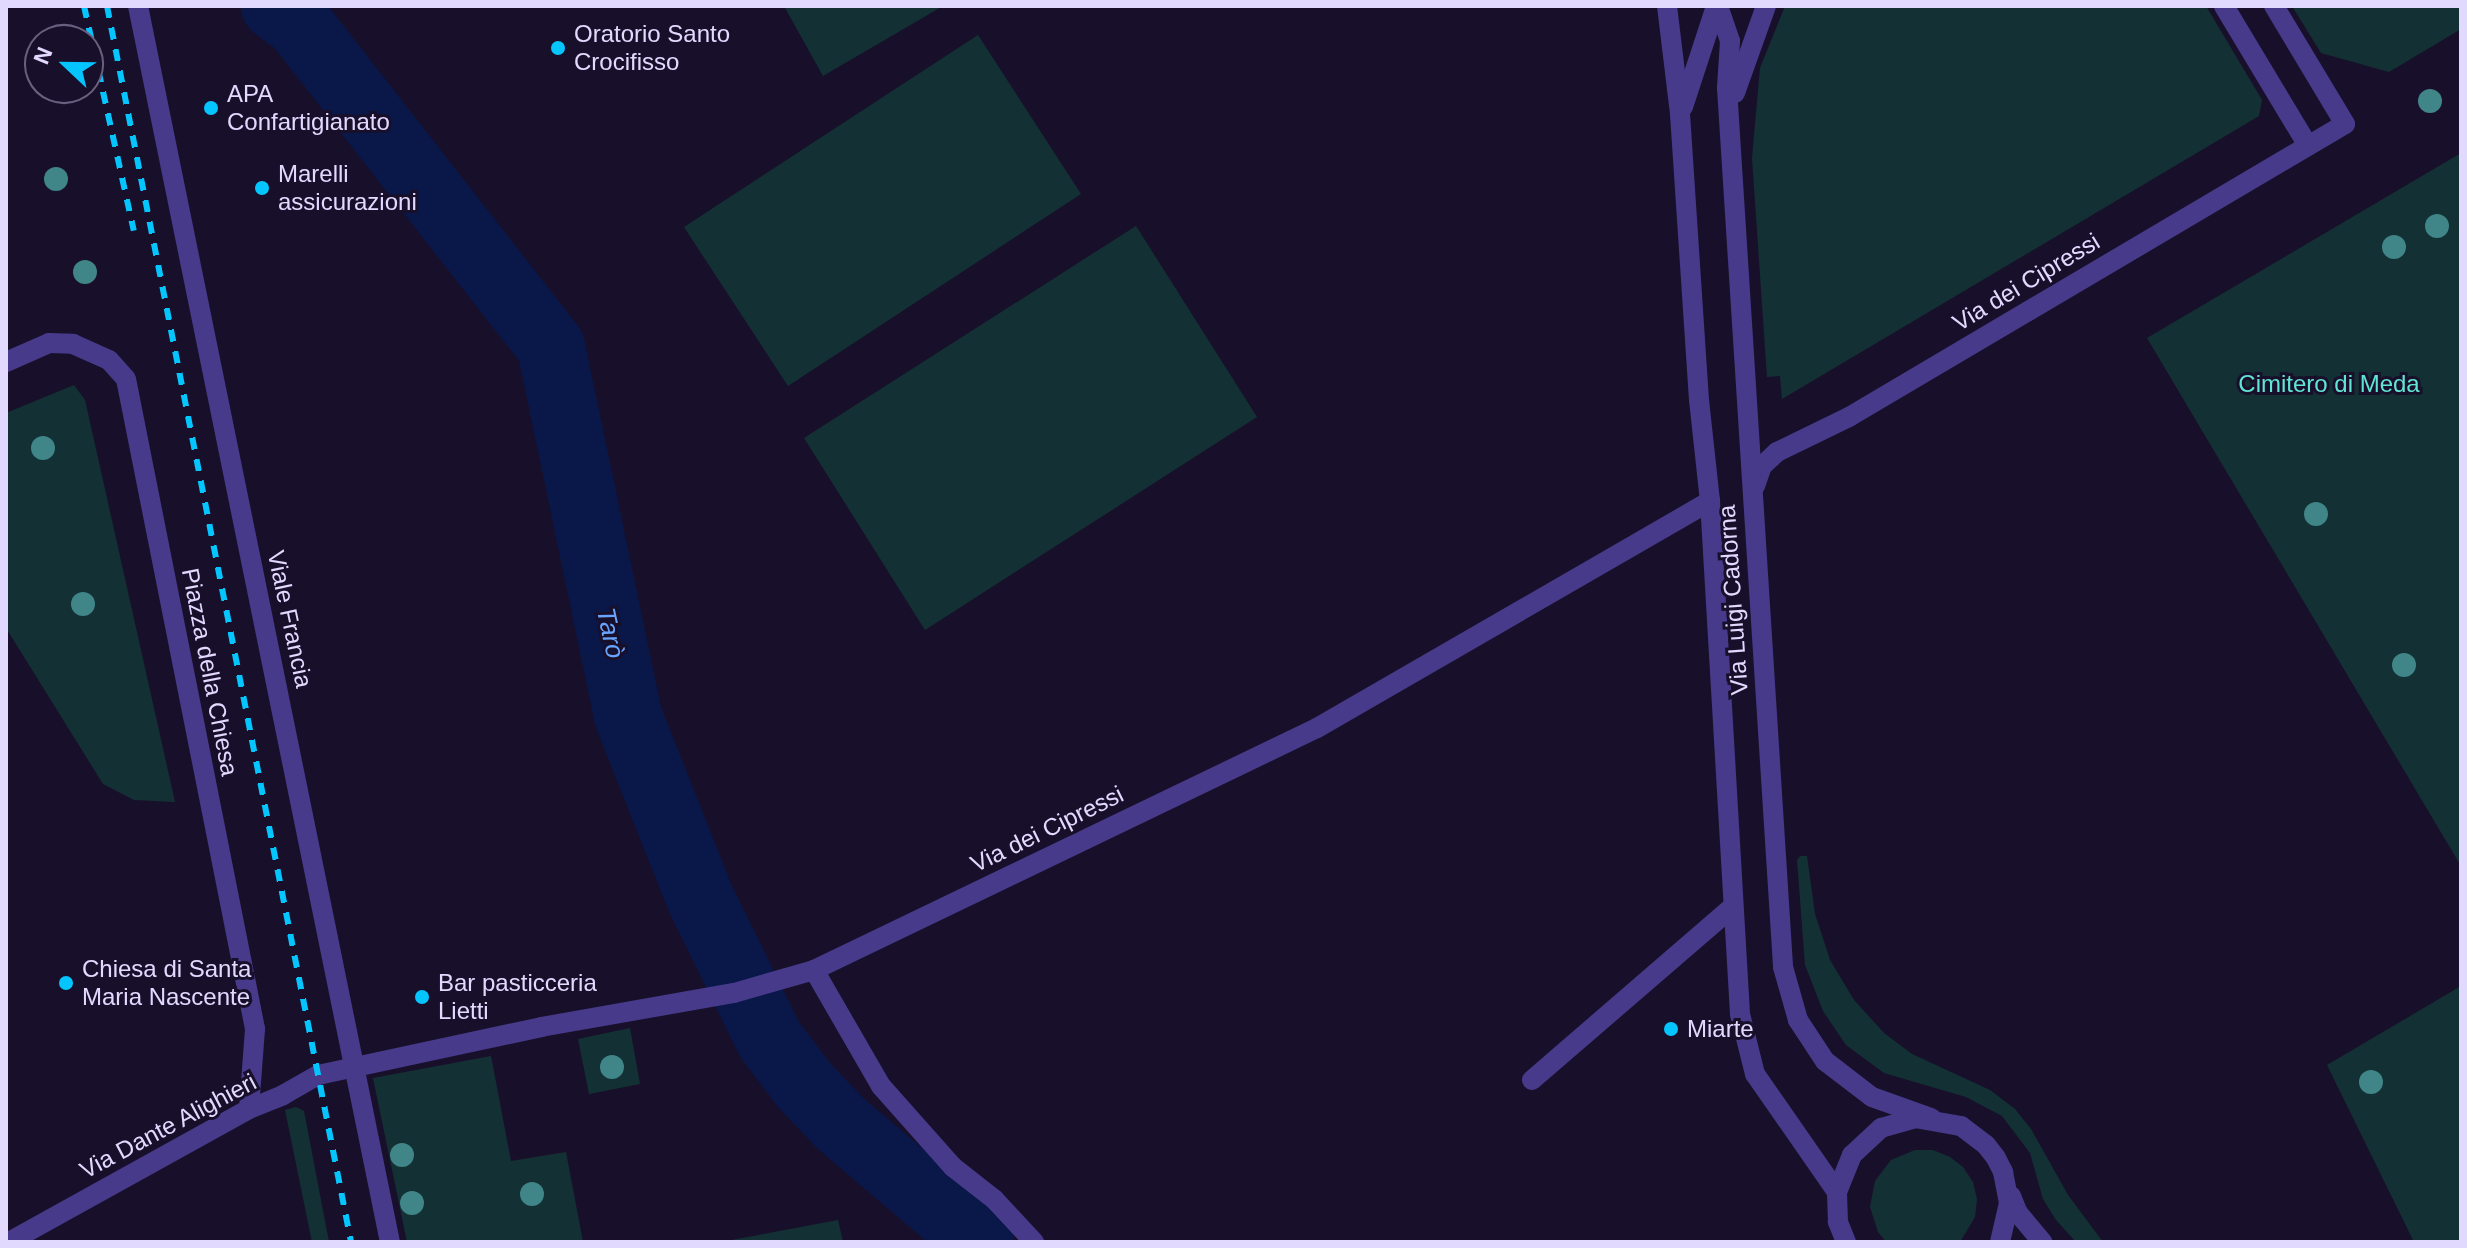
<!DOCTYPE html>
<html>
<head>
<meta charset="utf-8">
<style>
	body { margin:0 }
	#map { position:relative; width:2467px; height:1248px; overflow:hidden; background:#18102a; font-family:Helvetica,sans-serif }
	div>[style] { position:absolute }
	.green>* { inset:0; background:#133134 }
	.river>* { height:68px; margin:-34px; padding:0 34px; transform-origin:34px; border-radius:34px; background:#091849 }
	.minor>* { height:20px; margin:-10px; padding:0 10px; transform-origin:10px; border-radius:10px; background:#473a8a }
	.rail>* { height:6px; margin-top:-3px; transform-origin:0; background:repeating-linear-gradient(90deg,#05c5ff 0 12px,transparent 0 22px) }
	.trees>* { width:24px; height:24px; margin:-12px; border-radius:50%; background:#408588 }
	.dots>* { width:22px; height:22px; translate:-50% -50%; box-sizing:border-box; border:4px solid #18102a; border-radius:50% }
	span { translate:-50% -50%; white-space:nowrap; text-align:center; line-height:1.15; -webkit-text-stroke:6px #18102a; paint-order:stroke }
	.poi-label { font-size:24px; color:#e2d9ff }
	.left { translate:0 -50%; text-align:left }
	.street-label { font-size:24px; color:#e2d9ff }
	.park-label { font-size:24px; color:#60e4d4 }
	.water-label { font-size:26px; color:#67a4ff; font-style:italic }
	.frame { position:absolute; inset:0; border:8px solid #e2d9ff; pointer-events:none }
	.north { position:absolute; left:24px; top:24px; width:80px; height:80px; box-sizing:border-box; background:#18102a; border:2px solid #69607f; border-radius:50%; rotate:292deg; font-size:22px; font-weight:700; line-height:32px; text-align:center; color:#e2d9ff }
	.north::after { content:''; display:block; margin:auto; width:28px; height:36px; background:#05c5ff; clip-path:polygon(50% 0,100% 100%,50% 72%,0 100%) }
</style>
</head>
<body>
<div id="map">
	<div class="green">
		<i style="clip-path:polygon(784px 6px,943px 6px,823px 76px)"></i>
		<i style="clip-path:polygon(1785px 6px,2206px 6px,2262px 100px,2259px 116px,1782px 399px,1780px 376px,1767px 377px,1752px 158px,1760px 68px)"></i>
		<i style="clip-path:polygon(2292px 6px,2461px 6px,2461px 29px,2389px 72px,2321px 53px)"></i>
		<i style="clip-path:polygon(978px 35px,1081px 194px,788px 386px,684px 227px)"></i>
		<i style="clip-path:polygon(2461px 153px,2461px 866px,2147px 338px)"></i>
		<i style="clip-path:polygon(1136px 226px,1257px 417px,925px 630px,804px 438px)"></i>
		<i style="clip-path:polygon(74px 385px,85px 400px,175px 802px,134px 800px,103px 784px,6px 628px,6px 413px)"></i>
		<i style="clip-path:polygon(1800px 856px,1807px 856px,1815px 914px,1830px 960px,1854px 1000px,1884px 1033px,1912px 1054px,1990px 1090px,2015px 1109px,2031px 1129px,2068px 1195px,2103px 1242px,2076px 1242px,2056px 1220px,2043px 1199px,2030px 1153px,2002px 1116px,1966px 1097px,1884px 1073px,1846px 1045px,1823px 1011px,1805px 965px,1797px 860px)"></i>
		<i style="clip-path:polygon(2461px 986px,2461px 1242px,2414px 1242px,2327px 1065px)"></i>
		<i style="clip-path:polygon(630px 1028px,640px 1084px,589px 1094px,578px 1039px)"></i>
		<i style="clip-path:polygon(491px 1056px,511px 1161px,566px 1152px,583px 1242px,407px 1242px,373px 1078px)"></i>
		<i style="clip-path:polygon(296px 1107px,304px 1111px,329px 1242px,312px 1242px,285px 1110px)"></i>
		<i style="clip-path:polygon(1915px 1150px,1933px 1150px,1950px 1157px,1963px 1167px,1973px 1182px,1977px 1199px,1975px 1217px,1960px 1242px,1886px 1242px,1878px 1232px,1870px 1207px,1875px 1181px,1891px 1160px)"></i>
		<i style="clip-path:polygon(838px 1220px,843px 1242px,721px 1242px)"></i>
	</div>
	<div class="river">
		<i style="left:275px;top:6px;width:30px;rotate:37deg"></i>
		<i style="left:299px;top:24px;width:410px;rotate:52deg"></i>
		<i style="left:551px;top:347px;width:377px;rotate:78.2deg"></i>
		<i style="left:628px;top:716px;width:198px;rotate:68.4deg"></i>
		<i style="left:701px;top:900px;width:156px;rotate:63.8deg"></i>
		<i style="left:770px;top:1040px;width:56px;rotate:52.9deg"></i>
		<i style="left:804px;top:1085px;width:52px;rotate:46.5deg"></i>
		<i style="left:840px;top:1123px;width:184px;rotate:40.4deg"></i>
	</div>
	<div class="minor">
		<i style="left:138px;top:6px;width:1261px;rotate:78.48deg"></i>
		<i style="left:1667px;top:6px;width:109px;rotate:83.1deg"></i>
		<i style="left:1680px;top:114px;width:287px;rotate:86.2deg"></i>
		<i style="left:1699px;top:400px;width:102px;rotate:83.8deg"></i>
		<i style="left:1710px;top:501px;width:514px;rotate:86.65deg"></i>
		<i style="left:1740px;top:1014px;width:62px;rotate:76deg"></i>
		<i style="left:1755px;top:1074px;width:144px;rotate:55.2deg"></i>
		<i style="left:1718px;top:6px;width:37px;rotate:71deg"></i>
		<i style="left:1730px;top:41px;width:47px;rotate:93.7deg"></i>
		<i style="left:1727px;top:88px;width:881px;rotate:86.35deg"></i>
		<i style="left:1783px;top:967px;width:55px;rotate:74.2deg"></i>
		<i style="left:1798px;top:1020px;width:49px;rotate:56.6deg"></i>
		<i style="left:1825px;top:1061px;width:59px;rotate:37.5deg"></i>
		<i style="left:1872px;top:1097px;width:63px;rotate:19.6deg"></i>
		<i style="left:2224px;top:6px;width:163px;rotate:59deg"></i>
		<i style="left:1735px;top:93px;width:92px;rotate:-70.4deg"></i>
		<i style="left:1683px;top:107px;width:106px;rotate:-71.9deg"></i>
		<i style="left:6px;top:362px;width:47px;rotate:-23.8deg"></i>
		<i style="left:49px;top:343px;width:24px;rotate:2deg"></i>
		<i style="left:73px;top:344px;width:39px;rotate:24deg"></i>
		<i style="left:109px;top:360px;width:25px;rotate:48deg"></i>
		<i style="left:126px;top:379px;width:663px;rotate:78.77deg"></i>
		<i style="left:255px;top:1029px;width:80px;rotate:94.3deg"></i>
		<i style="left:1755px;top:486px;width:21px;rotate:-71deg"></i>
		<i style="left:1762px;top:466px;width:21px;rotate:-43deg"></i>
		<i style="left:1777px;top:452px;width:80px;rotate:-25.9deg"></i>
		<i style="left:1849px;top:417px;width:576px;rotate:-30.57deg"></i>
		<i style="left:2345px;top:124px;width:138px;rotate:-121deg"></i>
		<i style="left:814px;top:970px;width:134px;rotate:60deg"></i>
		<i style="left:881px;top:1086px;width:108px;rotate:48.4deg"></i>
		<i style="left:953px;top:1167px;width:52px;rotate:38deg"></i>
		<i style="left:994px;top:1199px;width:59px;rotate:47.1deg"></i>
		<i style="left:1532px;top:1080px;width:263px;rotate:-40.8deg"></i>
		<i style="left:2011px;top:1196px;width:18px;rotate:68deg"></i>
		<i style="left:2018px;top:1213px;width:38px;rotate:50deg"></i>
		<i style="left:9px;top:1242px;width:274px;rotate:-29deg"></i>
		<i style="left:249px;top:1109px;width:37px;rotate:-22deg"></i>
		<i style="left:283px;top:1095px;width:40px;rotate:-29.7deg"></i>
		<i style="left:318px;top:1075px;width:228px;rotate:-12.1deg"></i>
		<i style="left:541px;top:1027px;width:196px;rotate:-10deg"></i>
		<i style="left:734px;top:993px;width:83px;rotate:-16deg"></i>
		<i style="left:814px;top:970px;width:558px;rotate:-25.69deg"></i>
		<i style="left:1317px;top:728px;width:454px;rotate:-30deg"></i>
		<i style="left:1846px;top:1242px;width:22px;rotate:-112deg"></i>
		<i style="left:1838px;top:1222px;width:30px;rotate:-92deg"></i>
		<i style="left:1837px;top:1192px;width:40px;rotate:-68deg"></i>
		<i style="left:1852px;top:1155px;width:40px;rotate:-43deg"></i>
		<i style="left:1881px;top:1128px;width:35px;rotate:-16deg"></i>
		<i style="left:1915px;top:1118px;width:47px;rotate:9.9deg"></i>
		<i style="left:1961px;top:1126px;width:31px;rotate:37deg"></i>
		<i style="left:1986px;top:1145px;width:16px;rotate:52deg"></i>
		<i style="left:1996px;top:1158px;width:16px;rotate:63deg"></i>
		<i style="left:2003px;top:1172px;width:32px;rotate:79deg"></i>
		<i style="left:2009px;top:1203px;width:40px;rotate:103deg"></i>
	</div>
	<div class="rail">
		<i style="left:84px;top:6px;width:230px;rotate:77.5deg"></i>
		<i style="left:107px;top:6px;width:1260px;rotate:78.83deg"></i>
	</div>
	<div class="trees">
		<i style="left:2430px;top:101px"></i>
		<i style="left:56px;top:179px"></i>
		<i style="left:2437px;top:226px"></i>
		<i style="left:2394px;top:247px"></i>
		<i style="left:85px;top:272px"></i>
		<i style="left:43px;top:448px"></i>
		<i style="left:2316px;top:514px"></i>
		<i style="left:83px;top:604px"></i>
		<i style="left:2404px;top:665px"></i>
		<i style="left:612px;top:1067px"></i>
		<i style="left:2371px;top:1082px"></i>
		<i style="left:402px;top:1155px"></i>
		<i style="left:532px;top:1194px"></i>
		<i style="left:412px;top:1203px"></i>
	</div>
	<div class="dots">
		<i style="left:558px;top:48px;background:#05c5ff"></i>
		<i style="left:211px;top:108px;background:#05c5ff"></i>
		<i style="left:262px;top:188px;background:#05c5ff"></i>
		<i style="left:66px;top:983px;background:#05c5ff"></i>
		<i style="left:422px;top:997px;background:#05c5ff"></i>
		<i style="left:1671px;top:1029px;background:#05c5ff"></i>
	</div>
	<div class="poi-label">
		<span class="left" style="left:574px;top:48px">Oratorio Santo<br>Crocifisso</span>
		<span class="left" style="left:227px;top:108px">APA<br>Confartigianato</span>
		<span class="left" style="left:278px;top:188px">Marelli<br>assicurazioni</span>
		<span class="left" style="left:82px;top:983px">Chiesa di Santa<br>Maria Nascente</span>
		<span class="left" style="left:438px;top:997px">Bar pasticceria<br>Lietti</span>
		<span class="left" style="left:1687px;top:1029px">Miarte</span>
	</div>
	<div class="street-label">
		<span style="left:2026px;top:282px;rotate:-31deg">Via dei Cipressi</span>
		<span style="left:1733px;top:600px;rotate:-94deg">Via Luigi Cadorna</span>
		<span style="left:290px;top:619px;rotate:78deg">Viale Francia</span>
		<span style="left:210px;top:672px;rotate:79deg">Piazza della Chiesa</span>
		<span style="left:1047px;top:829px;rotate:-26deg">Via dei Cipressi</span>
		<span style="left:168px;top:1126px;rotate:-28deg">Via Dante Alighieri</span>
	</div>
	<div class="park-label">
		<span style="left:2329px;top:384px">Cimitero di Meda</span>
	</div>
	<div class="water-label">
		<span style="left:610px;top:633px;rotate:78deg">Tarò</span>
	</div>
	<div class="frame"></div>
	<div class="north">N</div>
</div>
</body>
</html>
